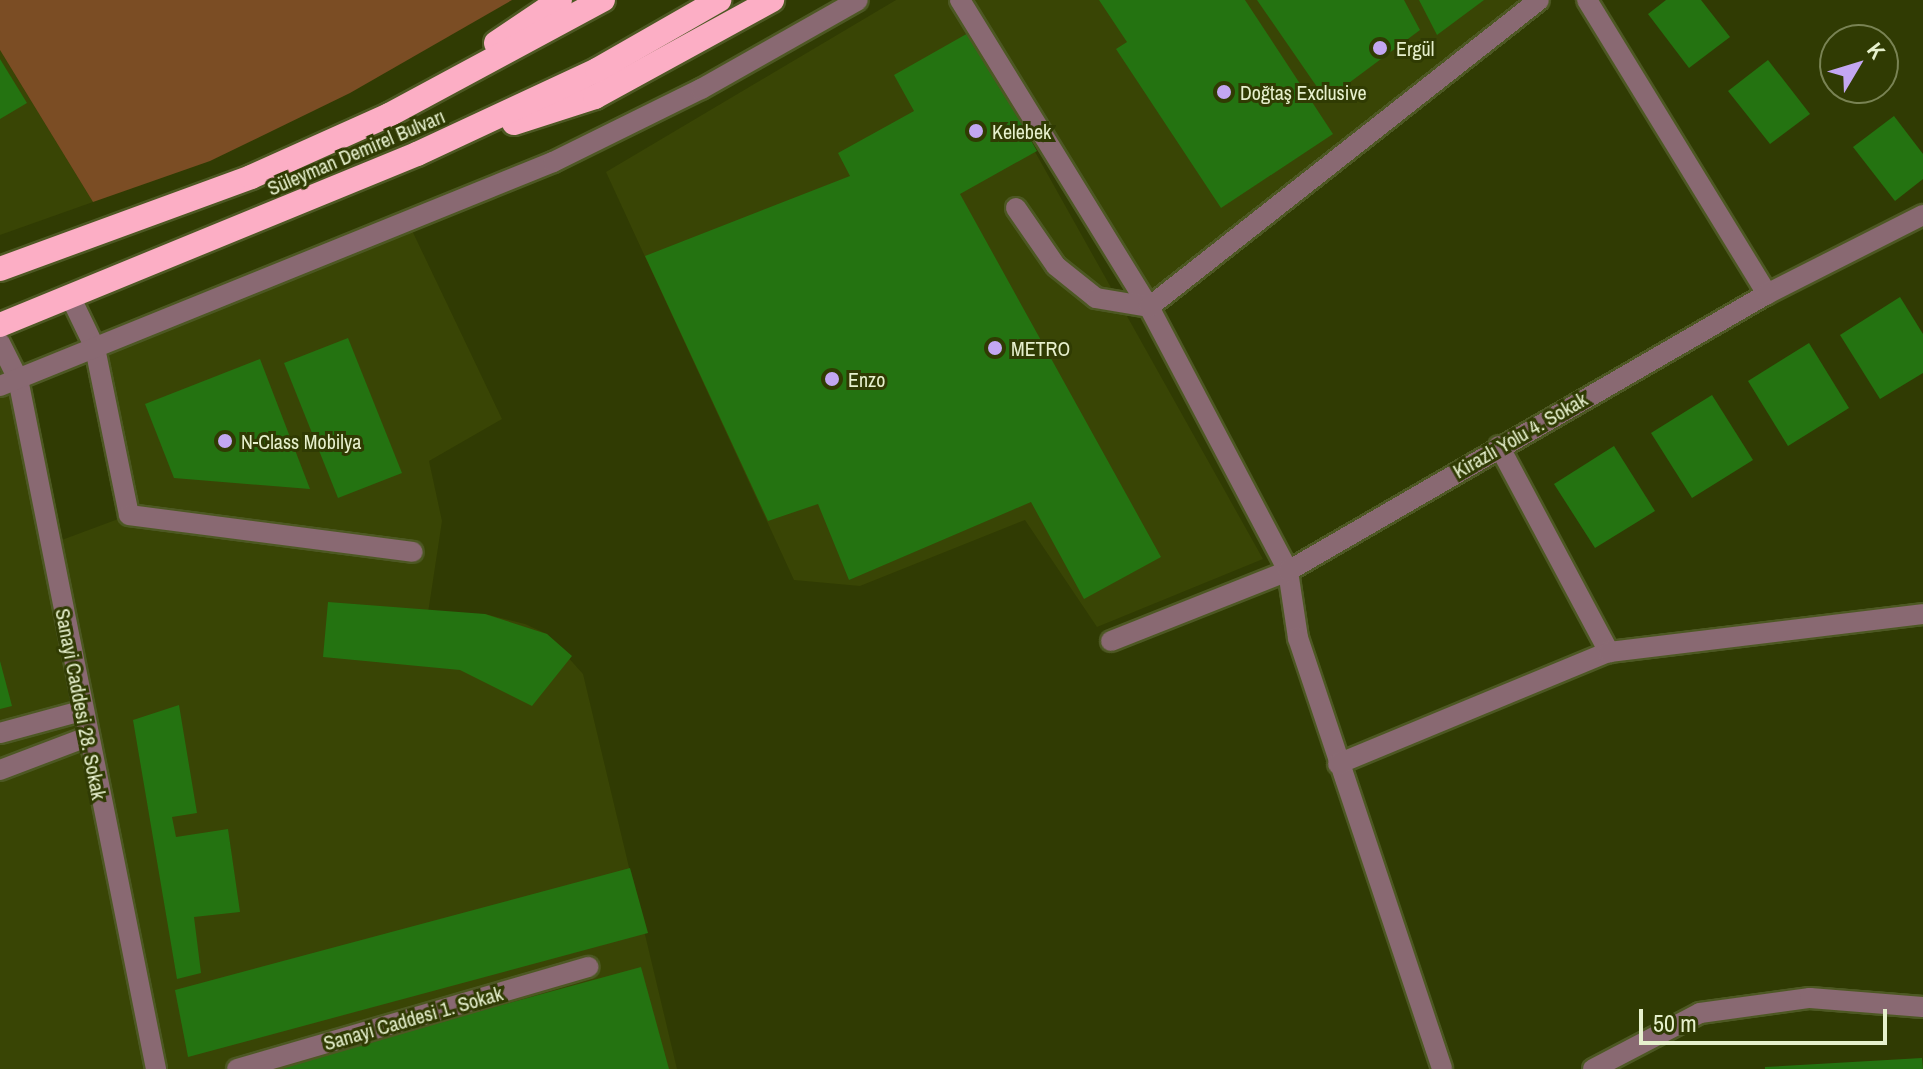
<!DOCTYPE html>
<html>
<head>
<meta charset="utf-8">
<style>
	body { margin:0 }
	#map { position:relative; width:1923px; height:1069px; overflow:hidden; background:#303b03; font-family:"Archivo Narrow",sans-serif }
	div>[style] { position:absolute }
	.built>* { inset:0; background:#394505 }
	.green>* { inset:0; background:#7b4d24 }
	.building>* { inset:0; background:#247311 }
	.roads { filter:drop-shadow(2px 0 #4d5823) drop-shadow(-2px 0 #4d5823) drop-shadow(0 2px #4d5823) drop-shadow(0 -2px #4d5823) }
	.minor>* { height:20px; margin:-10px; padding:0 10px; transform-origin:10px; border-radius:10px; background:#896972 }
	.highway>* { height:24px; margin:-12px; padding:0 12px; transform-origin:12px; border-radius:12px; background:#fcaec5 }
	.dots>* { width:22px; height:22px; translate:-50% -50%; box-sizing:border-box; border:4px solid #303b03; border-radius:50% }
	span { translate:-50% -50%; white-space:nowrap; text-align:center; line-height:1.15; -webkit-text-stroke:6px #303b03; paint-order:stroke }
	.poi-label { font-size:20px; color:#e6f0cd }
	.left { translate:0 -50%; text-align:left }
	.street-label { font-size:20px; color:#e6f0cd }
	.north { position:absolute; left:1819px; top:24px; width:80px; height:80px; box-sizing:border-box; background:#303b03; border:2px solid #798354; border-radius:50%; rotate:52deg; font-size:22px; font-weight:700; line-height:32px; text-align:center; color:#e6f0cd }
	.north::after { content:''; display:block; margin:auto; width:28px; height:36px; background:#c3a7f2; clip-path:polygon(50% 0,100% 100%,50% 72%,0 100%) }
	.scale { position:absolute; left:1639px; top:1009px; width:248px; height:36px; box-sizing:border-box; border:4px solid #e6f0cd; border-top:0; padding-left:10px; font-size:24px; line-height:28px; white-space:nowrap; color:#e6f0cd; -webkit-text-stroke:6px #303b03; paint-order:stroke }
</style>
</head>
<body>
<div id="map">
	<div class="built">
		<i style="clip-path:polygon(896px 0,950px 0,1263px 559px,1097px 627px,1025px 520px,860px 586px,794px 580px,606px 172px)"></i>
		<i style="clip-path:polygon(960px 0,1539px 0,1149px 307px)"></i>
		<i style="clip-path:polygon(0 50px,93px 202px,0 235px)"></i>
		<i style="clip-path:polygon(407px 220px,502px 419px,429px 461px,442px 521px,428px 613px,485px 614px,525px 624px,547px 634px,583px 674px,677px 1069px,0 1069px,0 386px,18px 379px,51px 544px,129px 515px,95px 348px)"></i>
	</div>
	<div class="green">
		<i style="clip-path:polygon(0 0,512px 0,350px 93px,210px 161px,93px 202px,0 50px)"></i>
	</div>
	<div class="building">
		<i style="clip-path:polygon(1099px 0,1245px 0,1333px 134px,1221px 208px,1116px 49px,1127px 42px)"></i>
		<i style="clip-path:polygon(1257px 0,1404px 0,1420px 30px,1326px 100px)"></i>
		<i style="clip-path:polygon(1419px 0,1484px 0,1437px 35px)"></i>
		<i style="clip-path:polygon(1666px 0,1701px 0,1730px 37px,1689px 68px,1648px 14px)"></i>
		<i style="clip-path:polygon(970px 32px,1037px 151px,960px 194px,1161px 557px,1084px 599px,1031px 502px,849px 580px,818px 504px,768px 521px,645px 256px,850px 176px,838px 153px,914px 111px,894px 75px)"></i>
		<i style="clip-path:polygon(0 59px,27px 103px,0 119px)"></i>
		<i style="clip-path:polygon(1768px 60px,1810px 114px,1770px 144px,1728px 91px)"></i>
		<i style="clip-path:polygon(1894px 116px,1923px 154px,1923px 179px,1895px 201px,1853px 147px)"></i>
		<i style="clip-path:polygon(1900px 297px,1923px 334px,1923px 373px,1880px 399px,1840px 335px)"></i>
		<i style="clip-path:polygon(348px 338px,402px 473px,338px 498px,284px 363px)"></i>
		<i style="clip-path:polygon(1809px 343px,1849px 408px,1788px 446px,1748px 381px)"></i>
		<i style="clip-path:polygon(260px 359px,310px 489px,174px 478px,145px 404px)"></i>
		<i style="clip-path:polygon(1712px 395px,1753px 460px,1692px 498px,1651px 433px)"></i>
		<i style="clip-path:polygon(1614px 446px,1655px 511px,1595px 548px,1554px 484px)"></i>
		<i style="clip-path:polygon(328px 602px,485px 614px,547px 634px,572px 656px,532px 706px,460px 670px,323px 657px)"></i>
		<i style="clip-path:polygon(0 661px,12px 706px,0 709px)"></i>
		<i style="clip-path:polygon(179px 705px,197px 813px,172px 817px,176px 837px,228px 829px,240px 912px,194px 917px,201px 973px,177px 979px,133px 720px)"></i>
		<i style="clip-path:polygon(630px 868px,648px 933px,188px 1057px,175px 990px)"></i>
		<i style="clip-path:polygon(641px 967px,669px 1069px,270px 1069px,270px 1068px)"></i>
		<i style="clip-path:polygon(1922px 1058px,1923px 1069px,1765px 1069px,1765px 1067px)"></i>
	</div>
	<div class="roads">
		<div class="minor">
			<i style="left:960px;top:0;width:361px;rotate:58.4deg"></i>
			<i style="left:1149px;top:307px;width:298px;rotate:62.2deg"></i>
			<i style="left:1288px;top:571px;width:68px;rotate:81.5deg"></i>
			<i style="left:1298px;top:638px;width:454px;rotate:71.5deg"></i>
			<i style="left:1587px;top:0;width:345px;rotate:58.5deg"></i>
			<i style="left:1016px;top:208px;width:70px;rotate:55.4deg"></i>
			<i style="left:1056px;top:266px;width:51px;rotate:38.7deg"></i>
			<i style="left:1096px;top:298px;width:54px;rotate:9.6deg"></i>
			<i style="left:1149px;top:307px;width:496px;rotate:-38.2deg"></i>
			<i style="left:70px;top:296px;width:58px;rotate:64.3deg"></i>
			<i style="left:95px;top:348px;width:170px;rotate:78.5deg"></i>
			<i style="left:129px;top:515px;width:286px;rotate:7.4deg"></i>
			<i style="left:0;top:343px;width:40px;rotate:63.4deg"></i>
			<i style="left:18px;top:379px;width:704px;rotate:78.69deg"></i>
			<i style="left:0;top:386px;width:597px;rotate:-22.05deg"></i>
			<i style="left:553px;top:162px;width:165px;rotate:-26.3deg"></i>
			<i style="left:701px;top:89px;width:180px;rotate:-29.5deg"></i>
			<i style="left:1499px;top:446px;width:234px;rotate:61.9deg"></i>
			<i style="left:1111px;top:641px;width:190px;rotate:-21.6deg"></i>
			<i style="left:1288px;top:571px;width:553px;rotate:-30.04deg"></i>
			<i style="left:1767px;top:294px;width:175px;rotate:-26.9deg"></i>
			<i style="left:0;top:733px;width:84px;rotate:-15.2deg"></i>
			<i style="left:1338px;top:764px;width:293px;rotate:-22.5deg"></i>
			<i style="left:1609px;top:652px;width:316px;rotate:-6.9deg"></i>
			<i style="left:0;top:770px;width:93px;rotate:-20.8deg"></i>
			<i style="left:237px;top:1069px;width:366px;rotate:-16.2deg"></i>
			<i style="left:1593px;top:1069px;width:121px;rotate:-27.6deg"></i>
			<i style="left:1700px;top:1013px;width:111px;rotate:-7.8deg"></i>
			<i style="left:1810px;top:998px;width:113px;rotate:4.6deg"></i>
		</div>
		<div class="highway">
			<i style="left:496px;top:43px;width:77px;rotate:-33.9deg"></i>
			<i style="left:514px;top:123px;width:85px;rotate:-17.8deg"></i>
			<i style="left:595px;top:97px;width:202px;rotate:-28.7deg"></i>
			<i style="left:0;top:269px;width:267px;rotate:-20.1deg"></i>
			<i style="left:251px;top:177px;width:151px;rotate:-24.2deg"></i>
			<i style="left:389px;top:115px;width:243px;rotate:-28.3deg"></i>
			<i style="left:0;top:325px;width:451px;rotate:-22.3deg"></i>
			<i style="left:417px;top:154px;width:199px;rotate:-25deg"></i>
			<i style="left:597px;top:70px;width:141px;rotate:-29.8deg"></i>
		</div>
	</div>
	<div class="dots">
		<i style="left:1380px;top:48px;background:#c3a7f2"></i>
		<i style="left:1224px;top:92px;background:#c3a7f2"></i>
		<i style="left:976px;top:131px;background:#c3a7f2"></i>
		<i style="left:995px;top:348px;background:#c3a7f2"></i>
		<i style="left:832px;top:379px;background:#c3a7f2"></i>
		<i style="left:225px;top:441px;background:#c3a7f2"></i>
	</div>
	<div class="poi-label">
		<span class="left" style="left:1396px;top:48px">Ergül</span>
		<span class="left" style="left:1240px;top:92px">Doğtaş Exclusive</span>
		<span class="left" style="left:992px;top:131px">Kelebek</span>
		<span class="left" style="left:1011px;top:348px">METRO</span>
		<span class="left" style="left:848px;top:379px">Enzo</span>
		<span class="left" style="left:241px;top:441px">N-Class Mobilya</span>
	</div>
	<div class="street-label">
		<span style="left:356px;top:152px;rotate:-23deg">Süleyman Demirel Bulvarı</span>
		<span style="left:1520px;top:435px;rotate:-30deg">Kirazlı Yolu 4. Sokak</span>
		<span style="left:81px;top:704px;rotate:79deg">Sanayi Caddesi 28. Sokak</span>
		<span style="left:413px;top:1018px;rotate:-16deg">Sanayi Caddesi 1. Sokak</span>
	</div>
	<div class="north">K</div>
	<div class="scale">50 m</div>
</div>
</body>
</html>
